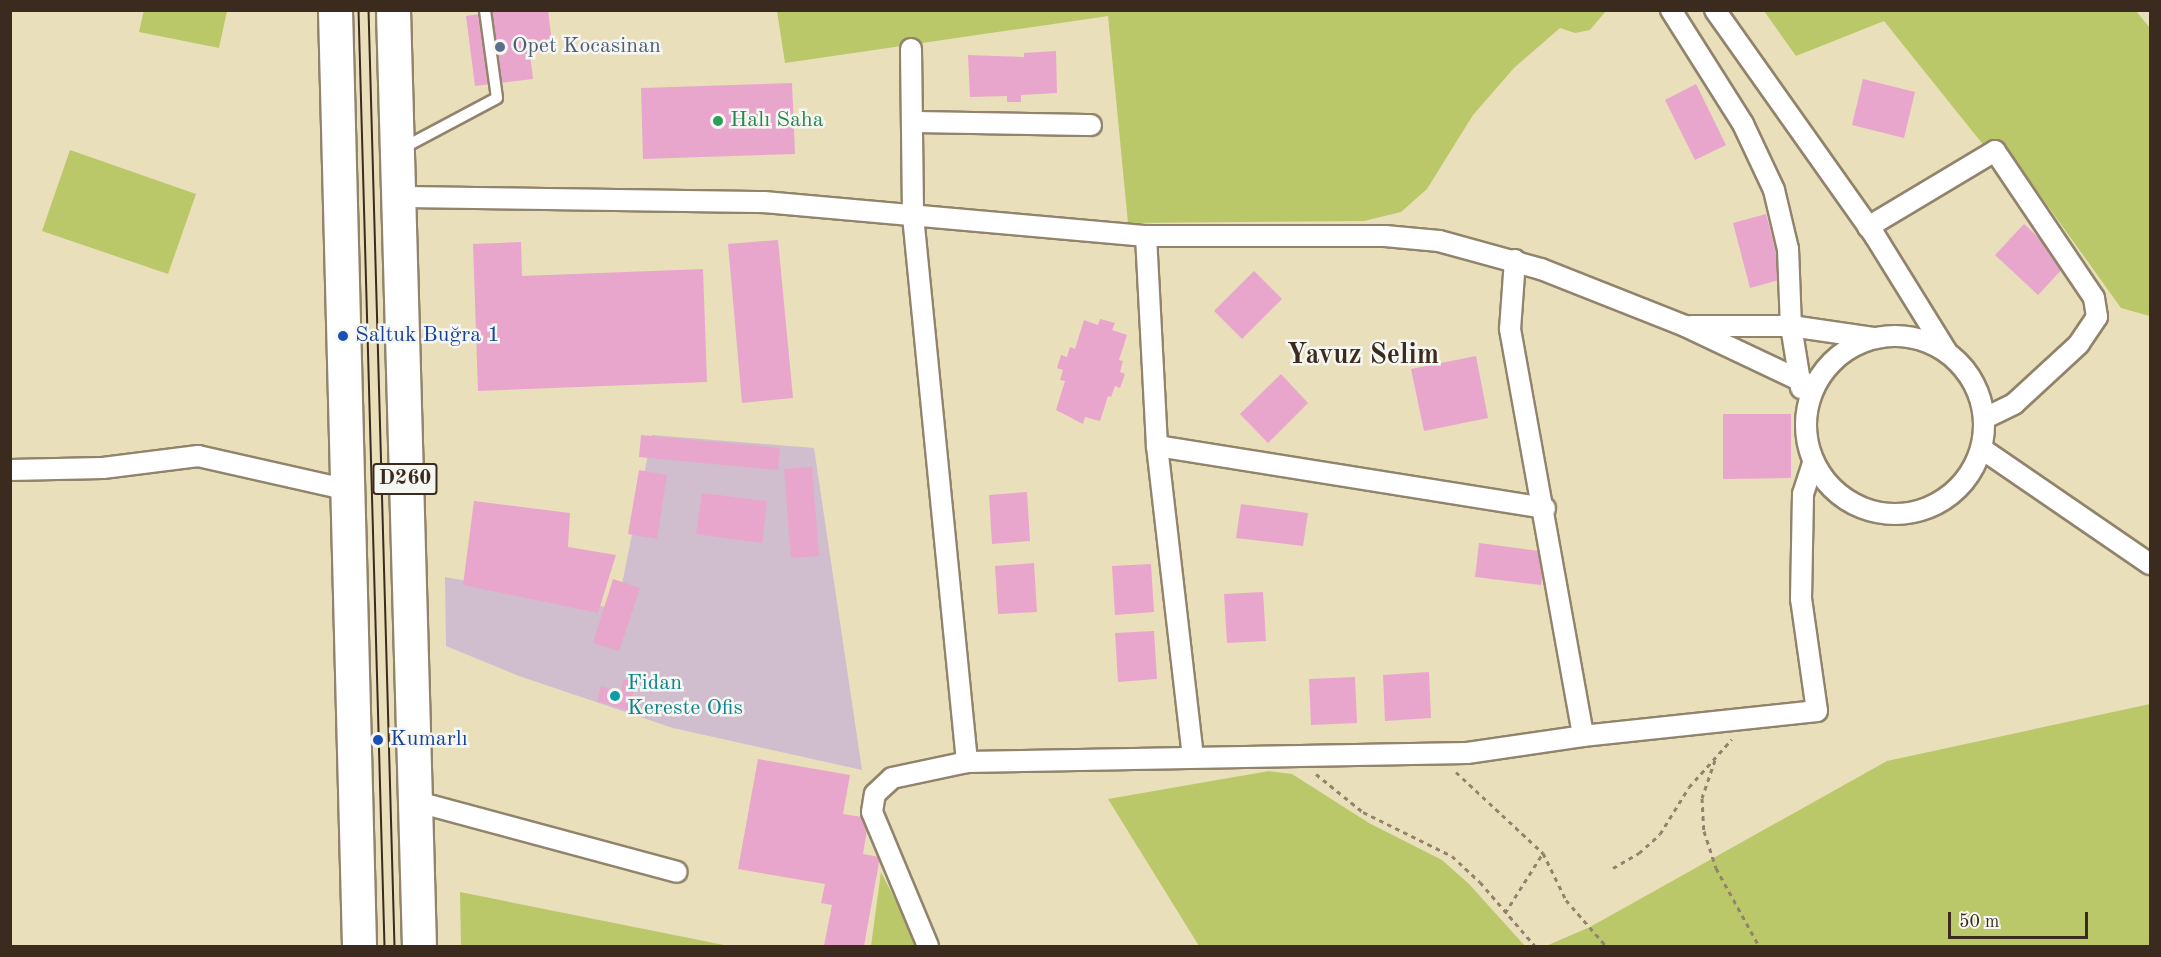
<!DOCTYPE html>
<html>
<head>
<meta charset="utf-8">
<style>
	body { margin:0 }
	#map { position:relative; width:2161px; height:957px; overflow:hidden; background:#e9dfbb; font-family:"Old Standard TT",serif }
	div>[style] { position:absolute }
	.industrial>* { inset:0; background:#d0bdcd }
	.green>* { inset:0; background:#bbc869 }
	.building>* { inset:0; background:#e9a6cc }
	.path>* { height:3px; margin-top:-1.5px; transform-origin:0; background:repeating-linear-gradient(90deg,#92846c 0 4.5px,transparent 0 9px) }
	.roads { filter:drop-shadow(2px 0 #92846c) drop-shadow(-2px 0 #92846c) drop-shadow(0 2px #92846c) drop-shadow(0 -2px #92846c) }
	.lane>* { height:10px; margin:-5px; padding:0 5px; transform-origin:5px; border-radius:5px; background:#fff }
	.street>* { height:20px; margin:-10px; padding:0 10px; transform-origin:10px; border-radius:10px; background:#fff }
	.street>.ring { margin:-10px; padding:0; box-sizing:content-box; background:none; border:20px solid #fff; border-radius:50% }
	.highway>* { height:33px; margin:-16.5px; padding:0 16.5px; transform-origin:16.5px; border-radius:16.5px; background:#fff }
	.tram>* { height:1.5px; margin:-0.75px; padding:0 0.75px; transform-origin:0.75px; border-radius:0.75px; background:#3b2a1e }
	.dots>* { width:16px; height:16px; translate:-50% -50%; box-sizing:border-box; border:3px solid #f6f6f2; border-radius:50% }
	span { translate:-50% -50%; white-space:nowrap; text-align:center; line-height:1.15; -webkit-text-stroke:5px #f6f6f2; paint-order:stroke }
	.shield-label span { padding:2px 4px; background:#f6f6f2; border:2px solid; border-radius:4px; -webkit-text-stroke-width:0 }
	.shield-label { font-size:21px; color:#3b2a1e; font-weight:700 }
	.service-label { font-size:22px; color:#4e5e75 }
	.left { translate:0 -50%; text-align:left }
	.leisure-label { font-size:22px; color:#27864d }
	.transit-label { font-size:22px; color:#164399 }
	.culture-label { font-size:22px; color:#0d838f }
	.district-label { font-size:28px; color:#3b2a1e; font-weight:700 }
	.frame { position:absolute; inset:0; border:12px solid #3b2a1e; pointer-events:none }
	.scale { position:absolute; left:1948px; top:912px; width:140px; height:27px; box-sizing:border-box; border:3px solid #3b2a1e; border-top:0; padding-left:8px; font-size:18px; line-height:21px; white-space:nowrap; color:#3b2a1e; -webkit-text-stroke:4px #f6f6f2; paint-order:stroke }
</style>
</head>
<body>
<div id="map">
	<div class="industrial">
		<i style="clip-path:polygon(652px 435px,814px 448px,862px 770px,673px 728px,519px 676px,446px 646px,445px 577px,617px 609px)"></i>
	</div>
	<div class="green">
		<i style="clip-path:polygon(144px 10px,227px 11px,219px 48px,139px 32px)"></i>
		<i style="clip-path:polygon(777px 11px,1606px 11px,1590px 30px,1575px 33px,1560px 28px,1514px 68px,1473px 115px,1427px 189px,1401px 212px,1364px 221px,1128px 223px,1108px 16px,785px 63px)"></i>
		<i style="clip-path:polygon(1764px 11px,2136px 11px,2150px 28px,2150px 316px,2121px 308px,2012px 156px,1999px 142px,1985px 147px,1884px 21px,1796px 56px)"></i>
		<i style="clip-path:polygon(70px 150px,196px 194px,168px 274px,42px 231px)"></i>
		<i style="clip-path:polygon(2150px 704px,2150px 946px,1546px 946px,1590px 927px,1887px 761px)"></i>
		<i style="clip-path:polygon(1269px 771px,1292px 774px,1369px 823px,1442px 860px,1469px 884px,1525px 946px,1199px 946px,1108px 799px)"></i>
		<i style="clip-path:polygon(881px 872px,904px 917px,915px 946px,871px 946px)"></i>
		<i style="clip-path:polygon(460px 892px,729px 946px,461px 946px)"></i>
	</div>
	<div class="building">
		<i style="clip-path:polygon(507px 10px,548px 10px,553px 51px,530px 54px,533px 79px,475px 86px,466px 16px)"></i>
		<i style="clip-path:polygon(1056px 51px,1057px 93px,1021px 95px,1021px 102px,1007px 102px,1007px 96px,970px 97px,968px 55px,1024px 57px,1024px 53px)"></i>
		<i style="clip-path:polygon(1863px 79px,1915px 92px,1904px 138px,1852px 125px)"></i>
		<i style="clip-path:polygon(792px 83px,795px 154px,643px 159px,641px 88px)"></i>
		<i style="clip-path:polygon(1696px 84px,1726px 145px,1695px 160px,1665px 100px)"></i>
		<i style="clip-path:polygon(1766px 214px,1783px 279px,1750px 288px,1733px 223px)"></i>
		<i style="clip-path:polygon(2024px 224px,2067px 264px,2038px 295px,1995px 255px)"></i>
		<i style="clip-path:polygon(778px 240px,793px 398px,742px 403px,728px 244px)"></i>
		<i style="clip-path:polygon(521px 242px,522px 276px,703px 269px,707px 382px,478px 391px,473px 244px)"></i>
		<i style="clip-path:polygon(1254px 271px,1282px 299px,1242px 339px,1214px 311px)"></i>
		<i style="clip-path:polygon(1100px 319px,1115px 323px,1112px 330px,1127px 335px,1119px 360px,1123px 361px,1120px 372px,1125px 374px,1120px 388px,1115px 386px,1111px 397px,1108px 396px,1100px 421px,1085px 417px,1083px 424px,1056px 410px,1065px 381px,1060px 380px,1063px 370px,1057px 368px,1061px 355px,1067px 357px,1070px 347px,1075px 349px,1084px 320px,1098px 325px)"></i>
		<i style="clip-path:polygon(1476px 356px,1488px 418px,1424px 431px,1411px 369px)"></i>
		<i style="clip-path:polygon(1281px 374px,1308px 403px,1268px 443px,1240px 414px)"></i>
		<i style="clip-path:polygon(1723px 414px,1791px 414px,1791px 478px,1723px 479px)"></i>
		<i style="clip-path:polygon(641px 435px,780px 448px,778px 470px,639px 457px)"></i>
		<i style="clip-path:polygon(812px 467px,819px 556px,791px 558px,784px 469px)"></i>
		<i style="clip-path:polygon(639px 470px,667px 475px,657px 539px,628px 534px)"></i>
		<i style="clip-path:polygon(1027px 492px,1030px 541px,992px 544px,989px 495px)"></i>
		<i style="clip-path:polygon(702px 493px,767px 501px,762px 543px,696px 534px)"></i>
		<i style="clip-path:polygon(474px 501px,570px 513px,568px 547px,616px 555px,598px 613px,463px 585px)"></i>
		<i style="clip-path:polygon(1241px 504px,1308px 513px,1303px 546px,1236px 538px)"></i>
		<i style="clip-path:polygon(1479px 543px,1546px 552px,1541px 585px,1475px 577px)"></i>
		<i style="clip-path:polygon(1034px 563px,1037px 612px,998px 614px,995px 566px)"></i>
		<i style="clip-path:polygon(1151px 564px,1154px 612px,1115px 615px,1112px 566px)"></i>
		<i style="clip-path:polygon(613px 579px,640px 588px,619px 651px,593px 643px)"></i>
		<i style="clip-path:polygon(1263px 592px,1266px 641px,1227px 643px,1224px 594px)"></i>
		<i style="clip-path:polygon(1154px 631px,1157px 679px,1118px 682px,1115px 633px)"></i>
		<i style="clip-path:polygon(1429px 672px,1431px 718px,1385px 721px,1383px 675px)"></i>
		<i style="clip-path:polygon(1355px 677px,1357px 723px,1311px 725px,1309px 679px)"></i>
		<i style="clip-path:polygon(624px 679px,636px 683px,628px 710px,597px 701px,601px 686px,620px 692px)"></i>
		<i style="clip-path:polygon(758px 759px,850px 775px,843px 814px,869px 818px,863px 854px,880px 857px,864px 946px,824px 946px,832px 905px,821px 903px,825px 884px,738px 869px)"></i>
	</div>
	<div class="path">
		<i style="left:1715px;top:760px;width:40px;rotate:108.9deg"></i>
		<i style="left:1702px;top:798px;width:33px;rotate:87deg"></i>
		<i style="left:1704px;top:831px;width:39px;rotate:72deg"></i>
		<i style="left:1716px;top:868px;width:89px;rotate:61.1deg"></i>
		<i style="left:1456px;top:772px;width:119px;rotate:43deg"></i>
		<i style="left:1543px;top:853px;width:52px;rotate:63.9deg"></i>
		<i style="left:1566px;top:900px;width:61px;rotate:49deg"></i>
		<i style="left:1316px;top:774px;width:60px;rotate:39deg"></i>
		<i style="left:1363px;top:812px;width:99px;rotate:26.3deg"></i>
		<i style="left:1452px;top:856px;width:38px;rotate:43deg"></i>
		<i style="left:1480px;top:882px;width:84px;rotate:49.3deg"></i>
		<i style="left:1613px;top:868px;width:30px;rotate:-30deg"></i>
		<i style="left:1639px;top:853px;width:28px;rotate:-42deg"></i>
		<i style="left:1660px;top:834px;width:55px;rotate:-58.3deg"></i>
		<i style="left:1689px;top:787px;width:64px;rotate:-48.1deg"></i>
		<i style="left:1505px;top:913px;width:71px;rotate:-57.7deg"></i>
	</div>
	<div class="roads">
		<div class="lane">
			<i style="left:403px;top:148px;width:106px;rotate:-28deg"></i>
			<i style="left:497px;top:98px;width:89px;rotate:-97.8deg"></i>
		</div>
		<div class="street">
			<i style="left:1671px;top:10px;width:135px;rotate:57.7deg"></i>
			<i style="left:1743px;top:124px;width:73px;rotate:64.8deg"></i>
			<i style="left:1774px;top:190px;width:61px;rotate:76.7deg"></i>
			<i style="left:1788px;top:249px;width:77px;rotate:87.8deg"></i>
			<i style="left:1791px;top:326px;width:63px;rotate:80.8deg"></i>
			<i style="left:1715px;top:10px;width:277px;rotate:54.7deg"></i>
			<i style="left:1875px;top:236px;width:137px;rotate:58.2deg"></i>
			<i style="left:911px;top:49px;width:167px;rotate:89.3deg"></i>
			<i style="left:913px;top:216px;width:549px;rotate:84.35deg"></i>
			<i style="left:912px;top:122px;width:179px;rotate:1deg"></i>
			<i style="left:398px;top:197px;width:366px;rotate:0.8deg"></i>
			<i style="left:764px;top:202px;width:384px;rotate:5.1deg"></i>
			<i style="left:1146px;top:236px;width:239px"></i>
			<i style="left:1385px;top:236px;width:54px;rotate:5.3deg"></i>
			<i style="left:1439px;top:241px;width:106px;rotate:15.4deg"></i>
			<i style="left:1541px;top:269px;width:155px;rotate:21.6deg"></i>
			<i style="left:1685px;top:326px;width:143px;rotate:25.3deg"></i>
			<i style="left:1868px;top:227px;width:148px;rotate:-30.9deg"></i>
			<i style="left:1995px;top:151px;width:177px;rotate:56deg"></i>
			<i style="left:2094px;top:298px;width:19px;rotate:81deg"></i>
			<i style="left:2097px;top:317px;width:32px;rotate:124deg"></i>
			<i style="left:2079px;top:344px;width:88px;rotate:137.3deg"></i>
			<i style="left:2014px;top:404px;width:32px;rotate:154deg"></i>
			<i style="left:1146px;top:236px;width:210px;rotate:87deg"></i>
			<i style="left:1157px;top:446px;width:312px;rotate:83.4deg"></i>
			<i style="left:1515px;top:260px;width:69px;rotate:94.1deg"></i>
			<i style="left:1510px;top:329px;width:413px;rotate:79.8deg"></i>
			<i style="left:1583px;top:736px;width:235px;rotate:-6.1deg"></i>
			<i style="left:1817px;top:711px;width:113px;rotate:-98.1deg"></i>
			<i style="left:1801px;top:599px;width:105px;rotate:-88.9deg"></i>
			<i style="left:1803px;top:494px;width:33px;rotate:-72deg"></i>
			<i style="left:1691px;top:326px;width:100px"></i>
			<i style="left:1791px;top:326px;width:83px;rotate:8.3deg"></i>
			<i class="ring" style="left:1806px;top:336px;width:158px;height:158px"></i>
			<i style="left:1157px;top:446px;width:393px;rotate:9.1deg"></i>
			<i style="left:1982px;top:449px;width:204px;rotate:34.4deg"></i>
			<i style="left:10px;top:470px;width:93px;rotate:-1.2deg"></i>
			<i style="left:103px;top:468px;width:96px;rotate:-7.2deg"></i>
			<i style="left:198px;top:456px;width:151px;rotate:12.7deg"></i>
			<i style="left:414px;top:801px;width:272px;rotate:15.1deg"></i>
			<i style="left:928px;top:946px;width:145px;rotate:-112.7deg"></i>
			<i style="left:872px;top:812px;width:18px;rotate:-81deg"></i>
			<i style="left:875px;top:794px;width:23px;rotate:-43deg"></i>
			<i style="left:892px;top:778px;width:77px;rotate:-12deg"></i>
			<i style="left:967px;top:762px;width:500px;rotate:-1.03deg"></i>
			<i style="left:1467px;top:753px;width:117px;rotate:-8.3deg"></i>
		</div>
		<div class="highway">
			<i style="left:335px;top:10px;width:936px;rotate:88.53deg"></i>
			<i style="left:393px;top:10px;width:936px;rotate:88.41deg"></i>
		</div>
	</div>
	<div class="tram">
		<i style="left:359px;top:10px;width:936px;rotate:88.41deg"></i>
		<i style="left:369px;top:10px;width:936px;rotate:88.41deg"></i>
	</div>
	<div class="dots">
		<i style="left:500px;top:47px;background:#5c6f8a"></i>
		<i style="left:718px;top:121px;background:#2e9e5b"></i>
		<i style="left:343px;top:336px;background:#1a4fb4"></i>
		<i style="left:615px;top:696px;background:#0f9aa8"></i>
		<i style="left:378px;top:740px;background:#1a4fb4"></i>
	</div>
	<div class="shield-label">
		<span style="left:405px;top:479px">D260</span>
	</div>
	<div class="service-label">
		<span class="left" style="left:512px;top:47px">Opet Kocasinan</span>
	</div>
	<div class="leisure-label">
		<span class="left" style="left:730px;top:121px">Halı Saha</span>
	</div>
	<div class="transit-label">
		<span class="left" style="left:355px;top:336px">Saltuk Buğra 1</span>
		<span class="left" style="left:390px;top:740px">Kumarlı</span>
	</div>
	<div class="culture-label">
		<span class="left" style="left:627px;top:696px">Fidan<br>Kereste Ofis</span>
	</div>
	<div class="district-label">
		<span style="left:1363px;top:356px">Yavuz Selim</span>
	</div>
	<div class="frame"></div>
	<div class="scale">50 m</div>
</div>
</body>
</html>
